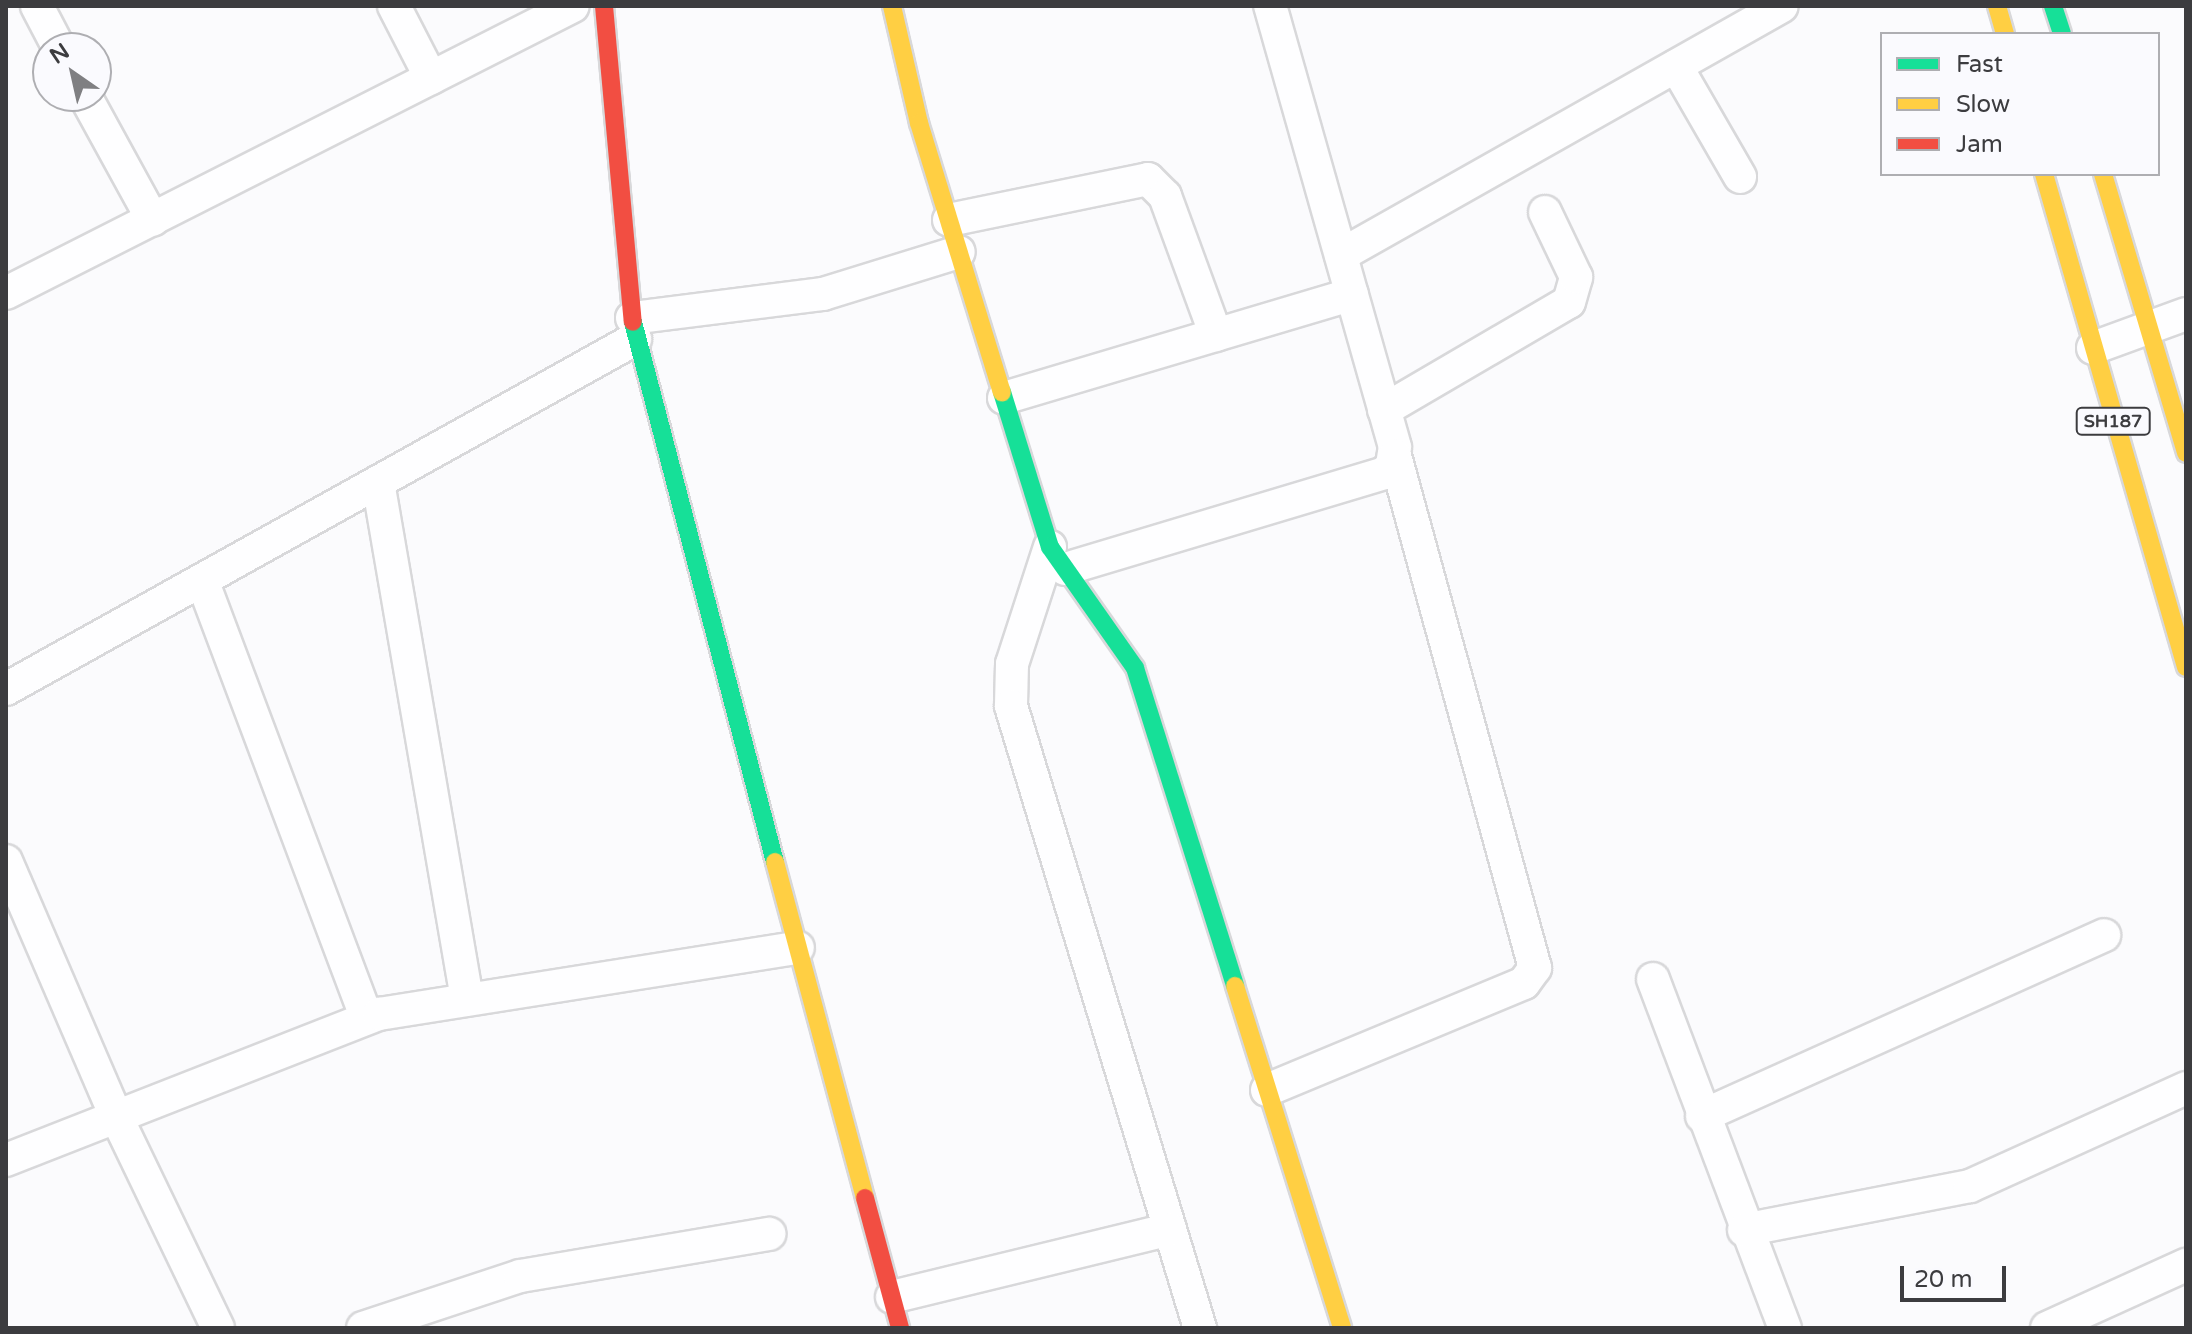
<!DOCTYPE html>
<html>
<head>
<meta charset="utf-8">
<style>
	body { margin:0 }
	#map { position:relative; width:2192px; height:1334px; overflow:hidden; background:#fbfbfd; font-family:"Varela Round",sans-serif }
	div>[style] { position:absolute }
	.roads { filter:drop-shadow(2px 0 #d8d8da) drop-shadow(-2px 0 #d8d8da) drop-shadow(0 2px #d8d8da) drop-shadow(0 -2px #d8d8da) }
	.street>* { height:32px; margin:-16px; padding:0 16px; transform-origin:16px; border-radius:16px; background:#fefeff }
	.fast>* { height:18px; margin:-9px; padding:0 9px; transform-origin:9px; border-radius:9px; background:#16e098 }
	.slow>* { height:18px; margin:-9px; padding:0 9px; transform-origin:9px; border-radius:9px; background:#ffcf43 }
	.jam>* { height:18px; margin:-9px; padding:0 9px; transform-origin:9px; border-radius:9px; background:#f24e42 }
	span { translate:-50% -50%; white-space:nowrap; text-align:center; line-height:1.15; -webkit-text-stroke:6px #fafafe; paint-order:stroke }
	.shield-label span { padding:2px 6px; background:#fafafe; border:2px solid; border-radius:6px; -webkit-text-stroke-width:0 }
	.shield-label { font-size:18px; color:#3c3c3f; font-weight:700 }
	.frame { position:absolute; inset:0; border:8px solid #3c3c3f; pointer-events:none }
	.legend { position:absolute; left:1880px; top:32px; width:280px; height:144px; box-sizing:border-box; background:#fafafe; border:2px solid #aeaeb2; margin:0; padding:10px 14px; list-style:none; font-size:24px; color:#3c3c3f }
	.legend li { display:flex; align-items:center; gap:16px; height:40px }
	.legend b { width:40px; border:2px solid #aeaeb2 }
	.north { position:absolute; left:32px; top:32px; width:80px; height:80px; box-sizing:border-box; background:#fafafe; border:2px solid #aeaeb2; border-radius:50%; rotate:326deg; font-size:22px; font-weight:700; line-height:32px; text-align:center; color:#3c3c3f }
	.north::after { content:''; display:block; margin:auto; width:28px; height:36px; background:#7f7f82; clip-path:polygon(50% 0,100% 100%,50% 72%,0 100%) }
	.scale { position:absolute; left:1900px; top:1266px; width:106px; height:36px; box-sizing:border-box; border:4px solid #3c3c3f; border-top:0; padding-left:10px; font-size:24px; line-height:28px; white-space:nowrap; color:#3c3c3f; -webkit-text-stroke:6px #fafafe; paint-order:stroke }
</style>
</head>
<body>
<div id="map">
	<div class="roads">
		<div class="street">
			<i style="left:37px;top:6px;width:47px;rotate:62.4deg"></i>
			<i style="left:394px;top:6px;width:81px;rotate:62.8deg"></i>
			<i style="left:1676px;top:66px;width:128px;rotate:60deg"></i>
			<i style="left:85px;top:96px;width:141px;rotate:61.3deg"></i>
			<i style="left:949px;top:220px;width:203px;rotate:-11.6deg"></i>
			<i style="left:1148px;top:179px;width:24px;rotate:45deg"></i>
			<i style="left:1165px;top:196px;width:148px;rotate:69.9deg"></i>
			<i style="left:1341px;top:255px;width:506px;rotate:-29.45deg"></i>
			<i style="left:6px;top:293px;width:635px;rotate:-26.85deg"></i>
			<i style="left:632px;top:318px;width:193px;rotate:-7.2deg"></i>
			<i style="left:823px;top:294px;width:142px;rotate:-17.2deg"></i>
			<i style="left:2093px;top:348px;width:99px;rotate:-20.1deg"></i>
			<i style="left:1004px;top:398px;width:363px;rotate:-16.6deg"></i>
			<i style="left:1384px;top:410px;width:214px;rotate:-30.3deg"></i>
			<i style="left:1569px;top:302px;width:26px;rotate:-74deg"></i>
			<i style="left:1576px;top:277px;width:72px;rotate:-115.5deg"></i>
			<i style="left:378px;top:482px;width:525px;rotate:80.23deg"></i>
			<i style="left:1050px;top:547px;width:123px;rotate:108deg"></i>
			<i style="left:1012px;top:664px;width:42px;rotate:91.4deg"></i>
			<i style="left:1011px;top:706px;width:650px;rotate:73.1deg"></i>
			<i style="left:1065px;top:569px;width:334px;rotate:-16.7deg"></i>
			<i style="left:1385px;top:473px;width:11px;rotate:-49deg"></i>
			<i style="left:1392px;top:465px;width:18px;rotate:-81deg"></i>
			<i style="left:1395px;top:447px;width:458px;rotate:-105.8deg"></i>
			<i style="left:202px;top:580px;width:467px;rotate:69.4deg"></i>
			<i style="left:6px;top:689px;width:720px;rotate:-29.09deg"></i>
			<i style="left:6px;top:861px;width:278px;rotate:66.7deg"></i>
			<i style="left:116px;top:1116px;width:235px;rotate:64.3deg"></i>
			<i style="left:1653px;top:979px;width:373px;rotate:69.3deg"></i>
			<i style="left:1267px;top:1090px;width:278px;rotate:-22.6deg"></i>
			<i style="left:1524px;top:983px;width:19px;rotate:-54deg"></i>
			<i style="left:1535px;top:968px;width:531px;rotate:-105.29deg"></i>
			<i style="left:1702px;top:1116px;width:441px;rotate:-24.2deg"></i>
			<i style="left:6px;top:1160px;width:401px;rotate:-21.4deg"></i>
			<i style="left:379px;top:1014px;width:424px;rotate:-9deg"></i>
			<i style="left:1744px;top:1230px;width:230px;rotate:-11deg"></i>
			<i style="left:1970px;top:1186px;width:237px;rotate:-24.4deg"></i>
			<i style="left:892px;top:1297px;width:286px;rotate:-13.7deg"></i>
			<i style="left:363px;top:1328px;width:165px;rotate:-18.3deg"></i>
			<i style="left:520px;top:1276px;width:253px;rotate:-9.6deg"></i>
			<i style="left:2047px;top:1328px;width:153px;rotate:-24.4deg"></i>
		</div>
		<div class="fast">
			<i style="left:2053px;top:6px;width:29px;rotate:72deg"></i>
			<i style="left:633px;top:322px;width:558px;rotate:75.27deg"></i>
			<i style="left:1002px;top:392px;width:162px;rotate:72.8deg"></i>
			<i style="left:1050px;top:547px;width:148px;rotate:54.9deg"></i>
			<i style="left:1135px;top:668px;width:333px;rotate:72.5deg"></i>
		</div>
		<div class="slow">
			<i style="left:892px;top:6px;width:120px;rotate:77deg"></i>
			<i style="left:919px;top:123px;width:282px;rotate:72.9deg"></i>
			<i style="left:1997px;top:6px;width:29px;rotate:74deg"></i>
			<i style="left:2044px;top:174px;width:513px;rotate:73.93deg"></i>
			<i style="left:2103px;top:174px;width:291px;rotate:73.4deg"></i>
			<i style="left:775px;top:862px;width:348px;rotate:75deg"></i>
			<i style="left:1235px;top:986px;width:358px;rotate:72.6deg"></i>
		</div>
		<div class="jam">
			<i style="left:604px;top:6px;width:317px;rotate:84.8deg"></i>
			<i style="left:865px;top:1198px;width:135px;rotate:74.9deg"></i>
		</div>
	</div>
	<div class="shield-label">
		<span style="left:2113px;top:421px">SH187</span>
	</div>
	<div class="frame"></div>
	<ul class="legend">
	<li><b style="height:10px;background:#16e098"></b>Fast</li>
	<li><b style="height:10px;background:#ffcf43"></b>Slow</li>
	<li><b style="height:10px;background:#f24e42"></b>Jam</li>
	</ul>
	<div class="north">N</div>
	<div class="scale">20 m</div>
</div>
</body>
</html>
